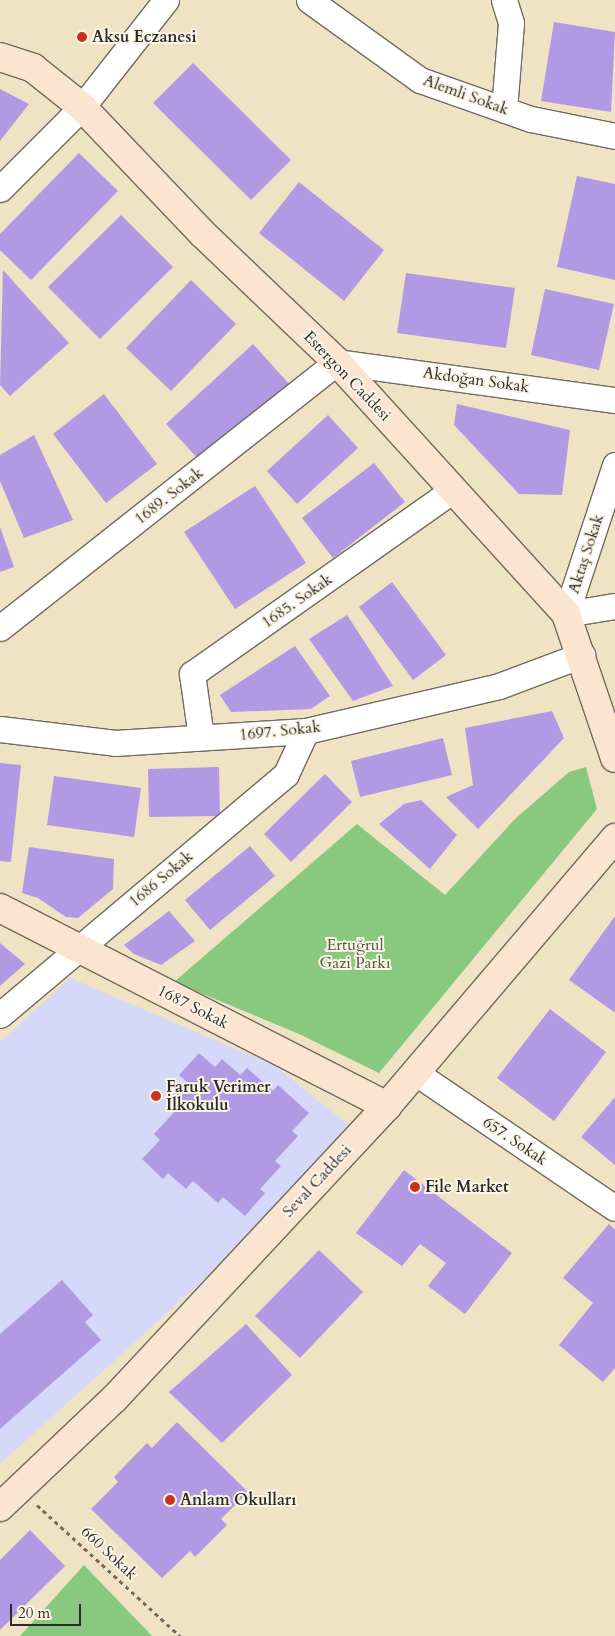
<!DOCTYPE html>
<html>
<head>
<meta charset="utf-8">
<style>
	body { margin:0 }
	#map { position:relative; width:615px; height:1636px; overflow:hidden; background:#f0e3c3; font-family:Cardo,serif }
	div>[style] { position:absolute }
	.built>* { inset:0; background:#d4d8f9 }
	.green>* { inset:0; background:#88c87f }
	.building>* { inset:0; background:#b299e3 }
	.path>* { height:3px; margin-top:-1.5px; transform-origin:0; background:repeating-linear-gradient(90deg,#706b60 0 4px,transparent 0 8px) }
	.roads { filter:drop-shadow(1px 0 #706b60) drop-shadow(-1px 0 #706b60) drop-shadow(0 1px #706b60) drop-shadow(0 -1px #706b60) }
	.street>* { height:25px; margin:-12.5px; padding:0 12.5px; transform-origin:12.5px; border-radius:12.5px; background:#fff }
	.secondary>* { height:28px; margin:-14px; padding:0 14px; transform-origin:14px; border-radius:14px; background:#fce5d0 }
	.dots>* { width:14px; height:14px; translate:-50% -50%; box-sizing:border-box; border:2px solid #fcf5e5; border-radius:50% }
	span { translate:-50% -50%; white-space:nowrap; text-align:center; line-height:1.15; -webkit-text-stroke:4px #fcf5e5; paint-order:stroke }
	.poi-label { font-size:16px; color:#2b2b2b; font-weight:700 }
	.left { translate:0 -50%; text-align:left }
	.street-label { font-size:16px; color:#2b2b2b }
	.park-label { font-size:16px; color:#475a44 }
	.scale { position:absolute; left:10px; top:1604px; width:71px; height:22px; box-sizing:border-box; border:2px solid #2b2b2b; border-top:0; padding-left:6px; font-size:15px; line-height:18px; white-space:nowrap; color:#2b2b2b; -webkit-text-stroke:4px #fcf5e5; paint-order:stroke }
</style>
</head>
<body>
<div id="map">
	<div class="built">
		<i style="clip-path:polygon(70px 978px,276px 1066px,348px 1125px,232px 1254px,0 1464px,0 1042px)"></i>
	</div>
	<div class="green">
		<i style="clip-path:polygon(586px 767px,597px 809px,379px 1073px,299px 1034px,174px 982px,357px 824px,445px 895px,515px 819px,569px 772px)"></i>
		<i style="clip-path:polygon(84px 1565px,152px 1636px,20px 1636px)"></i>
	</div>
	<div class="building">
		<i style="clip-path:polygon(554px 22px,615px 32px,611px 112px,541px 101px)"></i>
		<i style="clip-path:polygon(193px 63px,291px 160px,251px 200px,153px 103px)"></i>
		<i style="clip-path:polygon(0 89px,29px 104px,0 141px)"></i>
		<i style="clip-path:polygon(79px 153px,118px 191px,31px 280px,0 250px,0 234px)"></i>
		<i style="clip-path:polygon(577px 176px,615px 184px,615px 280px,557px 267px)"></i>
		<i style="clip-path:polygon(299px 182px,384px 250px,344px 301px,259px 233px)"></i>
		<i style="clip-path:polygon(121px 215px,173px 267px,100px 339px,48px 287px)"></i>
		<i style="clip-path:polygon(3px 270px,69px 343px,10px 396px,0 385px)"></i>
		<i style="clip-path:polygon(406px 273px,515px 288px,506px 348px,397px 333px)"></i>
		<i style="clip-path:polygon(191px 280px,236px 324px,171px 391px,126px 348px)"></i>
		<i style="clip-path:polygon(545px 289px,614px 304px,599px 370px,531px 355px)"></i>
		<i style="clip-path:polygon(253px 344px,289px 384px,202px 463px,166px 424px)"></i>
		<i style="clip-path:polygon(104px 394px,157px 464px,106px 503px,53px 434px)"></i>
		<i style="clip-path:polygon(457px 404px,570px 430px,562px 495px,519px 494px,454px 425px)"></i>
		<i style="clip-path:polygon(328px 415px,358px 448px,297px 504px,267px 471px)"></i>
		<i style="clip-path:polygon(34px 435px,73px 520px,24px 538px,0 481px,0 455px)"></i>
		<i style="clip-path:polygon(374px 463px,405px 502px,333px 558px,302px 518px)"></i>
		<i style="clip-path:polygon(255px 486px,306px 563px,235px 609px,184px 532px)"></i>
		<i style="clip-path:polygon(0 527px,14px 567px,0 572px)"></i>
		<i style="clip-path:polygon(392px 582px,446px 655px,413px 680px,359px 607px)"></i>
		<i style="clip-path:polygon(347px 615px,393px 686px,353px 701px,309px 639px)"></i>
		<i style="clip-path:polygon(295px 646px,330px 696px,311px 709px,231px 712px,220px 695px)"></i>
		<i style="clip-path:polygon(552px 711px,564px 738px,478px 829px,446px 797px,473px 785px,465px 728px)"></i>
		<i style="clip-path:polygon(443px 738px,452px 775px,360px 797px,351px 761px)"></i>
		<i style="clip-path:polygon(0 763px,21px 765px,11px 862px,0 861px)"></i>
		<i style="clip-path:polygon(219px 767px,220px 816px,149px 817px,148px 769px)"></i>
		<i style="clip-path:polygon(325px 774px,352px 802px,291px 862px,264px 834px)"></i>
		<i style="clip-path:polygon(54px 776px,141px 788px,134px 837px,47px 825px)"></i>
		<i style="clip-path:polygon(421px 800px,457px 835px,430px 869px,379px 824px,404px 804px)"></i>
		<i style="clip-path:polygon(250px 846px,275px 876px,210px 930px,185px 900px)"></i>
		<i style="clip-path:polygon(29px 847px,114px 859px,113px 889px,78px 918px,66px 917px,38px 898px,22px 893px)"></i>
		<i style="clip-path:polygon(169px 911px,195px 941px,161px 965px,134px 954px,124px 945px)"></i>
		<i style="clip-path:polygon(615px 916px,615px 1011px,614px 1012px,569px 980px)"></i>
		<i style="clip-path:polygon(0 943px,25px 964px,0 986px)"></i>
		<i style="clip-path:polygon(550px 1009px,606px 1052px,554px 1121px,497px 1078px)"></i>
		<i style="clip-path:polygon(199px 1053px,215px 1067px,222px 1059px,240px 1075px,247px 1068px,273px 1091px,278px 1085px,309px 1113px,292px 1131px,298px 1136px,275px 1161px,281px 1166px,260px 1189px,265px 1193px,245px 1216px,223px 1197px,218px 1203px,193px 1181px,186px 1189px,168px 1173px,163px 1179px,142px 1159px,160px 1140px,154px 1134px,178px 1108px,169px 1100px,186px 1081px,179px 1075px)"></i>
		<i style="clip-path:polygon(615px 1097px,615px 1165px,581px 1137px)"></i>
		<i style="clip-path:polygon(404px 1170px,512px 1253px,465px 1314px,428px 1286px,446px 1263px,420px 1244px,402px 1266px,356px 1233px)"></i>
		<i style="clip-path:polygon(609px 1224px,615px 1230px,615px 1368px,603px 1382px,559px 1345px,593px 1303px,563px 1278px)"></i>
		<i style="clip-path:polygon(319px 1250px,363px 1292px,300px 1358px,255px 1316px)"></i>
		<i style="clip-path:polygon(62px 1280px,93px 1315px,85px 1322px,101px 1340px,0 1429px,0 1334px)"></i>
		<i style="clip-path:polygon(246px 1324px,292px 1375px,222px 1443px,169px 1392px)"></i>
		<i style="clip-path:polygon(177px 1422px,248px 1492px,221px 1519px,227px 1525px,195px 1557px,190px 1551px,162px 1578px,91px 1509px,118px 1482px,114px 1477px,147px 1443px,152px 1448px)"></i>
		<i style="clip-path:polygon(30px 1530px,65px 1566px,0 1630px,0 1560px)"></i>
	</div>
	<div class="path">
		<i style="left:37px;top:1505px;width:194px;rotate:42.5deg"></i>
	</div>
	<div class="roads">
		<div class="street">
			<i style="left:309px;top:0;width:137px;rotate:35.8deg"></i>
			<i style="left:420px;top:80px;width:118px;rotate:19.4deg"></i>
			<i style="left:531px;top:119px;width:86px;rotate:11.4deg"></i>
			<i style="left:504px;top:0;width:24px;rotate:73deg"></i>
			<i style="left:511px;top:23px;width:87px;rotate:94.6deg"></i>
			<i style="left:0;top:189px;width:116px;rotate:-45deg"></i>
			<i style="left:82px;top:107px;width:136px;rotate:-51.9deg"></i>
			<i style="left:615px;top:465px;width:157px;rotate:108.2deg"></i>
			<i style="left:566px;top:614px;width:50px;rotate:-9.3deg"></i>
			<i style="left:0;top:628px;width:429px;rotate:-38.3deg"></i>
			<i style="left:337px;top:362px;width:281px;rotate:7.8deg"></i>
			<i style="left:0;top:729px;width:116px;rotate:6.9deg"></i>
			<i style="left:115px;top:743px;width:191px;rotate:-3.6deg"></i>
			<i style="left:306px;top:731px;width:198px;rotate:-13.1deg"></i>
			<i style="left:499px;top:686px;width:89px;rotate:-20.5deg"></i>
			<i style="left:201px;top:737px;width:64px;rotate:-98.1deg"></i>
			<i style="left:192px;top:674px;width:319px;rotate:-35.2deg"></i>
			<i style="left:0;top:1015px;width:374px;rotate:-40.1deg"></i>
			<i style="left:286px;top:774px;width:47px;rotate:-65.1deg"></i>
			<i style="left:416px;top:1073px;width:240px;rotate:34.2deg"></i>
		</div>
		<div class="secondary">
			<i style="left:0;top:57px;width:35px;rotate:18deg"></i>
			<i style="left:33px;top:68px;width:63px;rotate:38.5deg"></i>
			<i style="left:82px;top:107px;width:175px;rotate:46.4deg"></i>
			<i style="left:203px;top:234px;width:185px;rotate:43.7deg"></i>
			<i style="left:337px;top:362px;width:341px;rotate:47.7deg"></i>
			<i style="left:566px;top:614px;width:152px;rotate:71.2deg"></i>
			<i style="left:0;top:908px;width:435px;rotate:27.1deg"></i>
			<i style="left:0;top:1507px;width:158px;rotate:-43.5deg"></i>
			<i style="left:115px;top:1398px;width:399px;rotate:-47deg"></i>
			<i style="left:387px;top:1106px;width:352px;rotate:-49.6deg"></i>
		</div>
	</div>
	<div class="dots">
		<i style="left:82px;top:37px;background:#c8321e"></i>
		<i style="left:156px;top:1096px;background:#c8321e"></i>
		<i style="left:415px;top:1187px;background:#c8321e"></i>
		<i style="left:170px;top:1500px;background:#c8321e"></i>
	</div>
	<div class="poi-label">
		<span class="left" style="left:92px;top:37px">Aksu Eczanesi</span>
		<span class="left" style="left:166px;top:1096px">Faruk Verimer<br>İlkokulu</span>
		<span class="left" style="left:425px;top:1187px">File Market</span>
		<span class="left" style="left:180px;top:1500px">Anlam Okulları</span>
	</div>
	<div class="street-label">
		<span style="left:466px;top:95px;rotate:20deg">Alemli Sokak</span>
		<span style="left:347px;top:376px;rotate:46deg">Estergon Caddesi</span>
		<span style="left:476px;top:380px;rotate:8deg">Akdoğan Sokak</span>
		<span style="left:169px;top:496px;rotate:-38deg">1689. Sokak</span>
		<span style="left:586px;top:554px;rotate:-72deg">Aktaş Sokak</span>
		<span style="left:297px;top:601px;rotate:-35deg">1685. Sokak</span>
		<span style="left:280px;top:731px;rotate:-6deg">1697. Sokak</span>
		<span style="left:161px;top:879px;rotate:-40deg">1686 Sokak</span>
		<span style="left:193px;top:1007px;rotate:27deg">1687 Sokak</span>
		<span style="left:515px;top:1141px;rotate:34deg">657. Sokak</span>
		<span style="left:317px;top:1181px;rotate:-47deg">Seval Caddesi</span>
		<span style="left:109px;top:1553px;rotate:43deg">660 Sokak</span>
	</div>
	<div class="park-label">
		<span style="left:355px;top:954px">Ertuğrul<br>Gazi Parkı</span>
	</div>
	<div class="scale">20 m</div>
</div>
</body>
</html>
